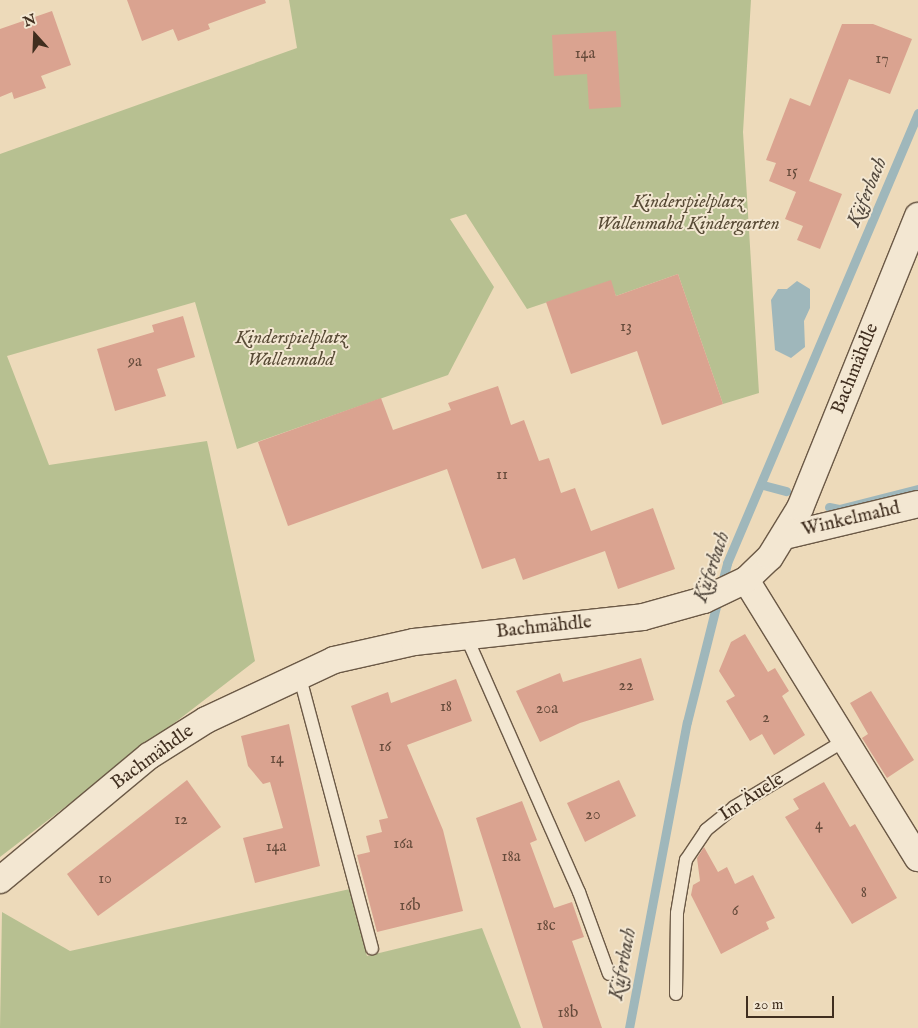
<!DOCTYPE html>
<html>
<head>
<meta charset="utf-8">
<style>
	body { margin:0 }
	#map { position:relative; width:918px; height:1028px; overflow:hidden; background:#eddaba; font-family:"IM FELL English",serif }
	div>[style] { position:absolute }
	.green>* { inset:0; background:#b7c091 }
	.water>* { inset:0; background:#9fb7bb }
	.stream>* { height:9px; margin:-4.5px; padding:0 4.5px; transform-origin:4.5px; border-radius:4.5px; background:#9fb7bb }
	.building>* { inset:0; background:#daa390 }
	.roads { filter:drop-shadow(1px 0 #6b5946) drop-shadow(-1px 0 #6b5946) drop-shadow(0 1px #6b5946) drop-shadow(0 -1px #6b5946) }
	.lane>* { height:12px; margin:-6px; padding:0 6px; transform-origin:6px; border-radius:6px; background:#f3e7d2 }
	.street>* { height:26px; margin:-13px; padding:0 13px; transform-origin:13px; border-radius:13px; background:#f3e7d2 }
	span { translate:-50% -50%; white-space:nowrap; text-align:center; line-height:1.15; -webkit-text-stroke:4px #f3e7d2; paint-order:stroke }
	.number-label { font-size:16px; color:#664b3b }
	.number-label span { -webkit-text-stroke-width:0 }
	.park-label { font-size:19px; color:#584b36; font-style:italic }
	.street-label { font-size:19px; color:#402e1f }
	.water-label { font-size:20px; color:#53493e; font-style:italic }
	.north { position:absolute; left:10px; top:10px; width:50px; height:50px; -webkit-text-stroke:4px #f3e7d2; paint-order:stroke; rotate:340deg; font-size:14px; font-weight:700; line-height:20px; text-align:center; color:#402e1f }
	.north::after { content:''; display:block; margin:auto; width:18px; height:22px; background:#402e1f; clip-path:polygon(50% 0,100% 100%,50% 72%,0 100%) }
	.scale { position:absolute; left:746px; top:996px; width:88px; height:22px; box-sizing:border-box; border:2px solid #402e1f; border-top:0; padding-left:6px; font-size:15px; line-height:18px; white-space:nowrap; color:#402e1f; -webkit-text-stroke:4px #f3e7d2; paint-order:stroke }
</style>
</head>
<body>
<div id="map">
	<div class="green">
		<i style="clip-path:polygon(289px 0,751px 0,743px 132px,759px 393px,723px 404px,678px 274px,616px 296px,610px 281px,527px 309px,466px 214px,450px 219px,494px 287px,448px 375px,237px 449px,195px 302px,7px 356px,49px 465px,207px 441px,255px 661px,0 857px,0 154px,297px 48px)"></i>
		<i style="clip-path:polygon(350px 889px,367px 956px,482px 928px,521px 1028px,0 1028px,2px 912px,70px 951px)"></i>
	</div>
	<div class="water">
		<i style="clip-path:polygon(797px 281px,810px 289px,810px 308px,804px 321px,805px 347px,791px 358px,775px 350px,771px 300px,778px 289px,787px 289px)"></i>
	</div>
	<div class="stream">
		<i style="left:763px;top:485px;width:24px;rotate:15deg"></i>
		<i style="left:829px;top:507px;width:10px;rotate:11deg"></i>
		<i style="left:839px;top:509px;width:81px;rotate:-14.2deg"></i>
		<i style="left:721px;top:586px;width:24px;rotate:-75deg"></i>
		<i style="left:727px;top:563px;width:489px;rotate:-67deg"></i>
		<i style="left:629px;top:1028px;width:311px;rotate:-79.3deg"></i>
		<i style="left:687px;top:722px;width:127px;rotate:-75.9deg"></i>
	</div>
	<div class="building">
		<i style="clip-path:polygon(127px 0,265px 0,266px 3px,208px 24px,210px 29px,178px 41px,173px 29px,142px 41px)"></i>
		<i style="clip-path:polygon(52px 11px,71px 65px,41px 76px,46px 88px,14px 99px,12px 92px,0 97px,0 29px)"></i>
		<i style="clip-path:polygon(842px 24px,873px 24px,912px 39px,890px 94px,849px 79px,809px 181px,842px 194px,820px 249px,797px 240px,803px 226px,785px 219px,796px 192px,769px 181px,776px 163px,766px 160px,790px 98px,810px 106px)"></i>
		<i style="clip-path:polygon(616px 31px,621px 107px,589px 109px,587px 74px,554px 76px,552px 35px)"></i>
		<i style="clip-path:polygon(678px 274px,723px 404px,662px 425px,637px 351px,571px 374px,546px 302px,611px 280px,616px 296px)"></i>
		<i style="clip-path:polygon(183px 316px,195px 357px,157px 369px,166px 396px,115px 411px,97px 349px,154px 332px,152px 325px)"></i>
		<i style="clip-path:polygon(498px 386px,511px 425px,524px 420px,539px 461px,549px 458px,561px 493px,575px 488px,591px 531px,653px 508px,675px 569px,618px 589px,605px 551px,523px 580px,515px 558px,482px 569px,447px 469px,288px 526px,258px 442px,381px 398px,393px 430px,451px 410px,448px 403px)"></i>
		<i style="clip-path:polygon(745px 634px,768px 672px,775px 668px,789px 691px,782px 696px,805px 735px,774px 755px,762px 734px,750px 741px,726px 701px,735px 696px,719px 671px,731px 642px)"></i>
		<i style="clip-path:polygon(641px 658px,654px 700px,580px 723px,540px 742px,516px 691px,560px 673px,563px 682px)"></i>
		<i style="clip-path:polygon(456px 679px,472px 721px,407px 745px,443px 830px,463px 911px,377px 932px,357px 855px,370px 852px,366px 836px,382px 832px,379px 820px,388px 818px,351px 706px,388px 692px,391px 703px)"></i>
		<i style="clip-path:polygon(871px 691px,914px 760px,887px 778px,862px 738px,868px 734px,850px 703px)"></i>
		<i style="clip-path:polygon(289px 724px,320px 866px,255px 883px,243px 838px,283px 828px,270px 782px,263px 784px,248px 766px,241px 736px)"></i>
		<i style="clip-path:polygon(187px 780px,221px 827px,98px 916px,67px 874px)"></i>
		<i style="clip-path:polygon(619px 780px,636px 816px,585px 842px,567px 803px)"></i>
		<i style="clip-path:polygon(824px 782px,850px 827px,855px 824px,897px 898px,852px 924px,785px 817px,799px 809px,793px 799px)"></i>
		<i style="clip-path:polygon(522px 801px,537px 840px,530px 843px,554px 908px,572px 902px,584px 937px,572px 941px,602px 1028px,543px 1028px,476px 818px)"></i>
		<i style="clip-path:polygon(704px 847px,718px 872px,727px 867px,735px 884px,753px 875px,775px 918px,766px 922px,769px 929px,721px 954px,691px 895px,693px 885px,700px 881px,697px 858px)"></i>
	</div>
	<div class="roads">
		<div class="lane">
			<i style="left:466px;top:636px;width:280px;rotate:66.2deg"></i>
			<i style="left:579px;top:892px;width:87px;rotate:69.9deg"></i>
			<i style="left:299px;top:674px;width:284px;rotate:75.1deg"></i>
			<i style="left:676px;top:994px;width:81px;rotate:-89.3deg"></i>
			<i style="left:677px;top:913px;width:54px;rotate:-80.4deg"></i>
			<i style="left:686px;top:860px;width:36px;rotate:-56deg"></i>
			<i style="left:706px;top:830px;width:36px;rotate:-39deg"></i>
			<i style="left:734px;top:807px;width:128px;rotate:-31deg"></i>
		</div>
		<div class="street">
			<i style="left:784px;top:536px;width:138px;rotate:-13.4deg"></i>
			<i style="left:746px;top:580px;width:327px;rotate:58.3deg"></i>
			<i style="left:0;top:880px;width:194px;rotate:-39.8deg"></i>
			<i style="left:149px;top:756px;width:67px;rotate:-32.3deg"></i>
			<i style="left:206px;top:720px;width:141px;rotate:-25.1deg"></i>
			<i style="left:334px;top:660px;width:82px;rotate:-12.7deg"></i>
			<i style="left:414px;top:642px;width:230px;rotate:-6.2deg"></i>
			<i style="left:643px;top:617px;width:63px;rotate:-15.6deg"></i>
			<i style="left:704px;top:600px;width:47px;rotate:-25.5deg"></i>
			<i style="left:746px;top:580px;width:33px;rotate:-44deg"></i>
			<i style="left:770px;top:557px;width:57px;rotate:-58.5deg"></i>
			<i style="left:800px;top:508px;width:315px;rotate:-68deg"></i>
		</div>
	</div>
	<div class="number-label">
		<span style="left:585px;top:54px">14a</span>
		<span style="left:882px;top:59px">17</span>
		<span style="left:792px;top:172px">15</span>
		<span style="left:626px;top:327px">13</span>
		<span style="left:135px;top:362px">9a</span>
		<span style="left:502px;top:475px">11</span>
		<span style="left:626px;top:686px">22</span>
		<span style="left:446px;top:707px">18</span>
		<span style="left:547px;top:709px">20a</span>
		<span style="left:766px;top:718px">2</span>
		<span style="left:385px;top:747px">16</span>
		<span style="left:277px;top:759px">14</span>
		<span style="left:593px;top:815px">20</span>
		<span style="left:181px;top:820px">12</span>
		<span style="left:819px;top:825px">4</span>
		<span style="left:403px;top:844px">16a</span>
		<span style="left:276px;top:847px">14a</span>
		<span style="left:511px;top:857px">18a</span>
		<span style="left:105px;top:879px">10</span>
		<span style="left:864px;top:893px">8</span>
		<span style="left:410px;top:906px">16b</span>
		<span style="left:735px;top:911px">6</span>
		<span style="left:546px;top:926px">18c</span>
		<span style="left:568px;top:1013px">18b</span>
	</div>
	<div class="park-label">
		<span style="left:688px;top:214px">Kinderspielplatz<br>Wallenmahd Kindergarten</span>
		<span style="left:291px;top:350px">Kinderspielplatz<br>Wallenmahd</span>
	</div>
	<div class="street-label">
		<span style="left:856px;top:369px;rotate:-68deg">Bachmähdle</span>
		<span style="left:851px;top:520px;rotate:-13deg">Winkelmahd</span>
		<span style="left:544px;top:628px;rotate:-6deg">Bachmähdle</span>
		<span style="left:153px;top:758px;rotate:-36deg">Bachmähdle</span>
		<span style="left:752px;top:798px;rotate:-33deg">Im Äuele</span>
	</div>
	<div class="water-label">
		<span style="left:867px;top:192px;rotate:-67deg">Küferbach</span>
		<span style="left:712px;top:567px;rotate:-71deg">Küferbach</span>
		<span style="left:623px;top:964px;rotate:-79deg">Küferbach</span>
	</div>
	<div class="north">N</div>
	<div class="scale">20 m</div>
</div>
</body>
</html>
